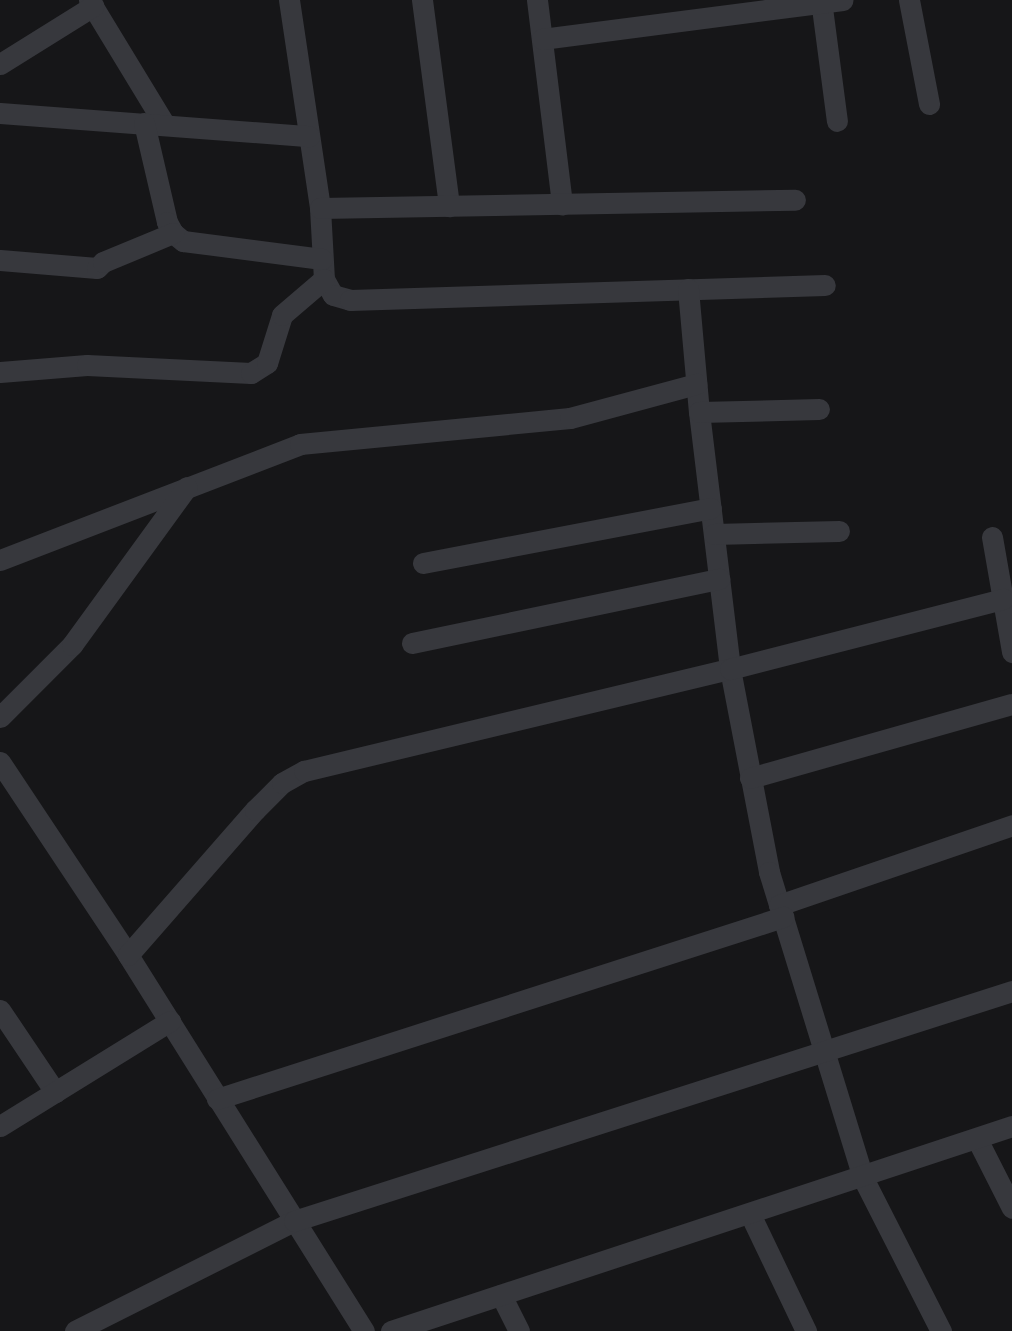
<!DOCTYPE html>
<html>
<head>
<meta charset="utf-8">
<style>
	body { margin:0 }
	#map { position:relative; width:1012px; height:1331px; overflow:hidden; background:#161618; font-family:Barlow,sans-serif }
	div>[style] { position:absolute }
	.minor>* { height:21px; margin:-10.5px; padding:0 10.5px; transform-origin:10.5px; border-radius:10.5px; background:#37383d }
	span { translate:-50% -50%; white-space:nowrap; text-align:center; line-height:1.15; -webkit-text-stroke:5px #111113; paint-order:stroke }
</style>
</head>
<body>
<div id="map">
	<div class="minor">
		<i style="left:89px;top:0;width:146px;rotate:58.7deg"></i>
		<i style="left:289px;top:0;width:210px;rotate:81.5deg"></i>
		<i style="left:320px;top:208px;width:71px;rotate:86.8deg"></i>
		<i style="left:324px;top:279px;width:18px;rotate:61deg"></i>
		<i style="left:333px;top:295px;width:18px;rotate:16deg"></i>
		<i style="left:350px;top:300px;width:475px;rotate:-1.8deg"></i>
		<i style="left:422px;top:0;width:208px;rotate:82.5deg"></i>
		<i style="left:537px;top:0;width:206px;rotate:83deg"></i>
		<i style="left:821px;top:0;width:122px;rotate:82.5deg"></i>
		<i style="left:909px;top:0;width:106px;rotate:79.1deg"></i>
		<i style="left:542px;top:39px;width:303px;rotate:-7.4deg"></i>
		<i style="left:0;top:64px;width:110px;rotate:-31.9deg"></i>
		<i style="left:0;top:113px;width:310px;rotate:4.3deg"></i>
		<i style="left:144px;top:123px;width:102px;rotate:76.9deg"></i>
		<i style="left:167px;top:222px;width:13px;rotate:61deg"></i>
		<i style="left:173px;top:233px;width:13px;rotate:39deg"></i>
		<i style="left:183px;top:241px;width:140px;rotate:7.4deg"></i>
		<i style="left:320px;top:208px;width:475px;rotate:-1deg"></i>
		<i style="left:0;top:260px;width:97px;rotate:4.7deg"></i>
		<i style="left:97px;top:268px;width:8px;rotate:-45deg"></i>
		<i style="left:103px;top:262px;width:76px;rotate:-22.5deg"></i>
		<i style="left:688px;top:289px;width:123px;rotate:84.9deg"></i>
		<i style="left:699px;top:412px;width:259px;rotate:83.1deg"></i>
		<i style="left:730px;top:669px;width:207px;rotate:79.1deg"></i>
		<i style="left:769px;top:872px;width:320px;rotate:72.9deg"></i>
		<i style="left:863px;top:1178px;width:172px;rotate:63deg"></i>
		<i style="left:0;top:372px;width:87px;rotate:-4.6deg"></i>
		<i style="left:87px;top:365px;width:164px;rotate:2.8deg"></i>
		<i style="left:251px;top:373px;width:19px;rotate:-32deg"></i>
		<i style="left:267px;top:363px;width:50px;rotate:-72.6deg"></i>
		<i style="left:282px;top:315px;width:55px;rotate:-40.6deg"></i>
		<i style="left:699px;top:412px;width:120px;rotate:-1.4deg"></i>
		<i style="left:714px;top:534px;width:125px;rotate:-1.4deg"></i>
		<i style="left:992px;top:537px;width:117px;rotate:80.1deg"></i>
		<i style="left:0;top:560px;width:322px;rotate:-21.1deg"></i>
		<i style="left:300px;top:444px;width:271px;rotate:-5.5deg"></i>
		<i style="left:570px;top:418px;width:131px;rotate:-15.1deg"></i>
		<i style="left:423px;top:563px;width:293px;rotate:-10.8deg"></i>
		<i style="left:412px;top:643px;width:314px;rotate:-11.8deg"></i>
		<i style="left:0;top:717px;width:102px;rotate:-45deg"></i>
		<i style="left:72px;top:645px;width:195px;rotate:-54deg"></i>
		<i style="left:0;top:762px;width:232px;rotate:56.4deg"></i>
		<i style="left:128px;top:955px;width:444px;rotate:57.9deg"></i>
		<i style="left:750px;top:778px;width:272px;rotate:-15.8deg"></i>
		<i style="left:779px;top:905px;width:246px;rotate:-18.9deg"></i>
		<i style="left:128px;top:955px;width:193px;rotate:-48.8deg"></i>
		<i style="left:255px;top:810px;width:38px;rotate:-45deg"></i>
		<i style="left:282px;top:783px;width:25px;rotate:-29deg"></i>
		<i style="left:304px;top:771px;width:438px;rotate:-13.5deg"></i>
		<i style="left:730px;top:669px;width:282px;rotate:-14.4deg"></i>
		<i style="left:0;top:1010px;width:99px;rotate:56.1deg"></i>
		<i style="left:217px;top:1099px;width:595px;rotate:-17.83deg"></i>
		<i style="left:0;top:1126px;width:200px;rotate:-31.7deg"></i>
		<i style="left:977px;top:1139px;width:77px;rotate:63.1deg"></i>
		<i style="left:750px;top:1214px;width:130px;rotate:64.4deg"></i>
		<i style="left:501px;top:1295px;width:40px;rotate:63.4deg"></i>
		<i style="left:75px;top:1331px;width:245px;rotate:-26.7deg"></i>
		<i style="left:294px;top:1221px;width:754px;rotate:-17.76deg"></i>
		<i style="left:391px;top:1331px;width:654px;rotate:-18.27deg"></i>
	</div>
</div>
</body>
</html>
